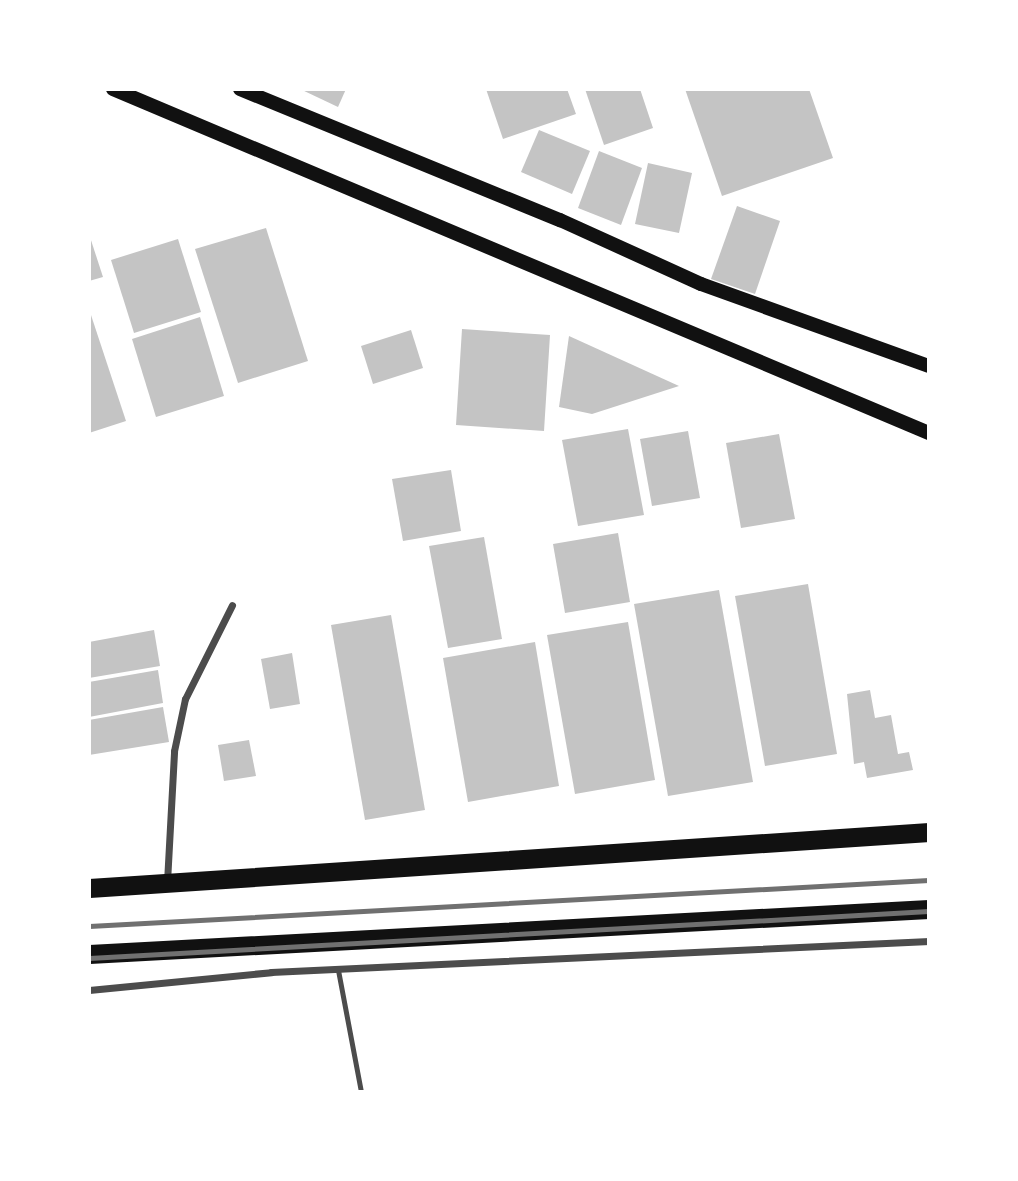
<!DOCTYPE html>
<html>
<head>
<meta charset="utf-8">
<style>
	body { margin:0 }
	#map { position:relative; width:1018px; height:1181px; overflow:hidden; background:#fff; font-family:Quicksand,sans-serif }
	div>[style] { position:absolute }
	.building>* { inset:0; background:#c4c4c4 }
	.service>* { height:5px; margin:-2.5px; padding:0 2.5px; transform-origin:2.5px; border-radius:2.5px; background:#4c4c4c }
	.minor>* { height:7px; margin:-3.5px; padding:0 3.5px; transform-origin:3.5px; border-radius:3.5px; background:#4c4c4c }
	.secondary>* { height:14px; margin:-7px; padding:0 7px; transform-origin:7px; border-radius:7px; background:#111 }
	.trunk>* { height:19px; margin:-9.5px; padding:0 9.5px; transform-origin:9.5px; border-radius:9.5px; background:#111 }
	.rail>* { height:5px; margin:-2.5px; padding:0 2.5px; transform-origin:2.5px; border-radius:2.5px; background:#707070 }
	span { translate:-50% -50%; white-space:nowrap; text-align:center; line-height:1.15; -webkit-text-stroke:5px #fff; paint-order:stroke }
	.frame { position:absolute; inset:0; border:91px solid #fff; pointer-events:none }
</style>
</head>
<body>
<div id="map">
	<div class="building">
		<i style="clip-path:polygon(300px 89px,346px 89px,338px 107px)"></i>
		<i style="clip-path:polygon(486px 89px,567px 89px,576px 114px,503px 139px)"></i>
		<i style="clip-path:polygon(585px 89px,640px 89px,653px 128px,604px 145px)"></i>
		<i style="clip-path:polygon(685px 89px,809px 89px,833px 158px,722px 196px)"></i>
		<i style="clip-path:polygon(539px 130px,590px 151px,572px 194px,521px 172px)"></i>
		<i style="clip-path:polygon(599px 151px,642px 168px,621px 225px,578px 208px)"></i>
		<i style="clip-path:polygon(648px 163px,692px 173px,679px 233px,635px 224px)"></i>
		<i style="clip-path:polygon(737px 206px,780px 221px,755px 294px,711px 279px)"></i>
		<i style="clip-path:polygon(266px 228px,308px 361px,238px 383px,195px 249px)"></i>
		<i style="clip-path:polygon(89px 234px,103px 277px,89px 281px)"></i>
		<i style="clip-path:polygon(178px 239px,201px 312px,134px 333px,111px 260px)"></i>
		<i style="clip-path:polygon(89px 309px,126px 421px,89px 433px)"></i>
		<i style="clip-path:polygon(200px 317px,224px 396px,156px 417px,132px 339px)"></i>
		<i style="clip-path:polygon(462px 329px,550px 335px,544px 431px,456px 425px)"></i>
		<i style="clip-path:polygon(411px 330px,423px 368px,373px 384px,361px 346px)"></i>
		<i style="clip-path:polygon(569px 336px,679px 386px,592px 414px,559px 407px)"></i>
		<i style="clip-path:polygon(628px 429px,644px 515px,578px 526px,562px 440px)"></i>
		<i style="clip-path:polygon(688px 431px,700px 498px,652px 506px,640px 439px)"></i>
		<i style="clip-path:polygon(779px 434px,795px 519px,741px 528px,726px 443px)"></i>
		<i style="clip-path:polygon(451px 470px,461px 531px,403px 541px,392px 479px)"></i>
		<i style="clip-path:polygon(618px 533px,630px 602px,565px 613px,553px 544px)"></i>
		<i style="clip-path:polygon(484px 537px,502px 639px,448px 648px,429px 546px)"></i>
		<i style="clip-path:polygon(808px 584px,837px 754px,765px 766px,735px 596px)"></i>
		<i style="clip-path:polygon(719px 590px,753px 782px,668px 796px,634px 604px)"></i>
		<i style="clip-path:polygon(391px 615px,425px 810px,365px 820px,331px 625px)"></i>
		<i style="clip-path:polygon(628px 622px,655px 780px,575px 794px,547px 635px)"></i>
		<i style="clip-path:polygon(154px 630px,160px 666px,89px 678px,89px 642px)"></i>
		<i style="clip-path:polygon(535px 642px,559px 786px,468px 802px,443px 658px)"></i>
		<i style="clip-path:polygon(292px 653px,300px 704px,270px 709px,261px 659px)"></i>
		<i style="clip-path:polygon(158px 670px,163px 703px,89px 717px,89px 682px)"></i>
		<i style="clip-path:polygon(870px 690px,875px 718px,891px 715px,898px 754px,909px 752px,913px 770px,867px 778px,864px 762px,854px 764px,847px 694px)"></i>
		<i style="clip-path:polygon(163px 707px,169px 742px,89px 755px,89px 720px)"></i>
		<i style="clip-path:polygon(249px 740px,256px 776px,224px 781px,218px 745px)"></i>
	</div>
	<div class="service">
		<i style="left:338px;top:970px;width:124px;rotate:79.3deg"></i>
	</div>
	<div class="minor">
		<i style="left:167px;top:882px;width:131px;rotate:-86.9deg"></i>
		<i style="left:174px;top:751px;width:53px;rotate:-78.1deg"></i>
		<i style="left:185px;top:699px;width:105px;rotate:-63.4deg"></i>
		<i style="left:89px;top:990px;width:183px;rotate:-5.6deg"></i>
		<i style="left:271px;top:972px;width:659px;rotate:-2.7deg"></i>
	</div>
	<div class="secondary">
		<i style="left:113px;top:89px;width:886px;rotate:22.86deg"></i>
		<i style="left:240px;top:89px;width:346px;rotate:22.3deg"></i>
		<i style="left:560px;top:220px;width:155px;rotate:24.4deg"></i>
		<i style="left:701px;top:284px;width:242px;rotate:19.8deg"></i>
	</div>
	<div class="trunk">
		<i style="left:89px;top:888px;width:842px;rotate:-3.81deg"></i>
		<i style="left:89px;top:954px;width:841px;rotate:-3.07deg"></i>
	</div>
	<div class="rail">
		<i style="left:89px;top:926px;width:841px;rotate:-3.13deg"></i>
		<i style="left:89px;top:958px;width:841px;rotate:-3.2deg"></i>
	</div>
	<div class="frame"></div>
</div>
</body>
</html>
